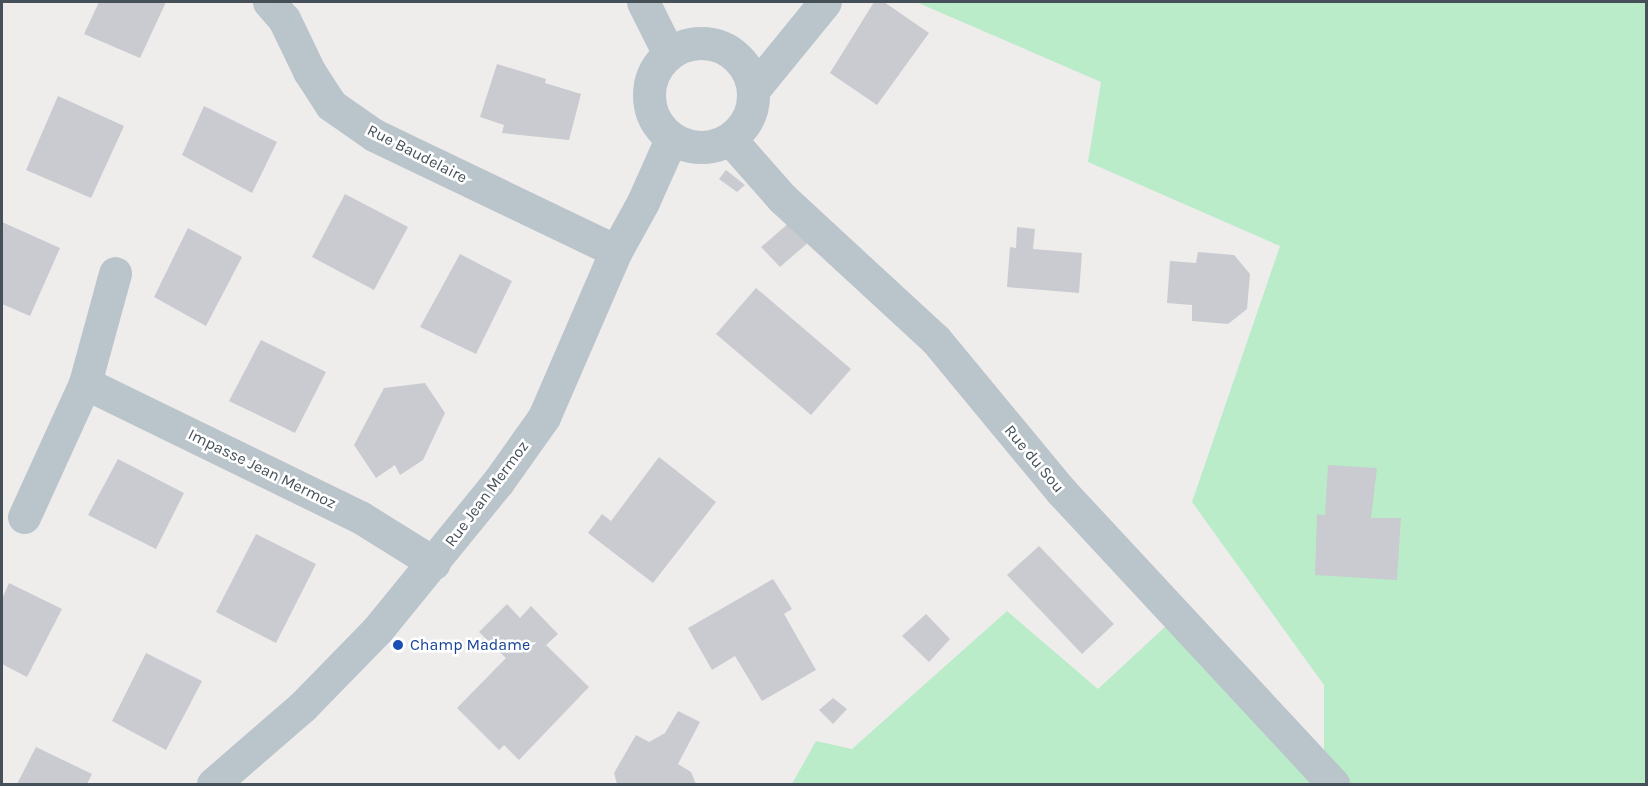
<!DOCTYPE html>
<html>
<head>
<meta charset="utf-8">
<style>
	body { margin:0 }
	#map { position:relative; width:1648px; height:786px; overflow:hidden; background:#efecec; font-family:Karla,sans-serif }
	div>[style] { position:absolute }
	.green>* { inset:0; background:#baecca }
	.building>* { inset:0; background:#c9cbd1 }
	.street>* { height:33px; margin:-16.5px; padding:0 16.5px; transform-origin:16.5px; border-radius:16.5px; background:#bac4cb }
	.street>.ring { margin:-16.5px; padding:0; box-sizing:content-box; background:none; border:33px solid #bac4cb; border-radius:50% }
	.dots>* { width:16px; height:16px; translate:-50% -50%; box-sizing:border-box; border:3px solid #fff; border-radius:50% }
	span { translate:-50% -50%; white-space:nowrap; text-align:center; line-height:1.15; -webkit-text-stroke:5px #fff; paint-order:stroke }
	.street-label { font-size:16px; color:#455058 }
	.transit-label { font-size:16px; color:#164399 }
	.left { translate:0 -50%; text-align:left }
	.frame { position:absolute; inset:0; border:3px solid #455058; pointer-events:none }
</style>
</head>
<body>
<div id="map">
	<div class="green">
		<i style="clip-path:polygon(916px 2px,1646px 2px,1646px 784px,1324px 784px,1324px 685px,1192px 502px,1280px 246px,1088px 162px,1101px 82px)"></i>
		<i style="clip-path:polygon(1007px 611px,1098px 689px,1167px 625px,1316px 784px,792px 784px,816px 741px,852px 749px)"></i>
	</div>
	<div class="building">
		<i style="clip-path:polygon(99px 2px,166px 2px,140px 58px,84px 34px)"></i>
		<i style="clip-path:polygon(874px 2px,884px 2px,929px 33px,877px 105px,830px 73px)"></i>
		<i style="clip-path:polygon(497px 64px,546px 79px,545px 83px,581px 94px,569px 140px,502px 133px,504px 125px,480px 117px)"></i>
		<i style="clip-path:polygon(58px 96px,124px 126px,91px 198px,26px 170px)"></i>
		<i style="clip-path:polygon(204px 106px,277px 142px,252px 193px,182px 155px)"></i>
		<i style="clip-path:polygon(726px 170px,745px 185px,737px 192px,719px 179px)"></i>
		<i style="clip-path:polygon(345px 194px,408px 227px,374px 290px,312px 257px)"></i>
		<i style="clip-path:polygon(2px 222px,60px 248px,30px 316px,2px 304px)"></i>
		<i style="clip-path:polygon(789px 223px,810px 241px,780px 267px,761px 247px)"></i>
		<i style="clip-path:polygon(1017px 227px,1035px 229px,1033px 249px,1082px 253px,1079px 293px,1007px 287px,1010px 247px,1016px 248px)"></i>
		<i style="clip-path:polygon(188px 228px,242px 257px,206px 326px,154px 297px)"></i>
		<i style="clip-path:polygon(1198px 252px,1234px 255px,1250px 274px,1247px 309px,1228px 324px,1192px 321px,1192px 305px,1167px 303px,1170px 261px,1196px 263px)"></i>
		<i style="clip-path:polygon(460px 254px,512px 281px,476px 354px,420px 327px)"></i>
		<i style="clip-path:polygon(756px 288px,851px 369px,811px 415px,716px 334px)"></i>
		<i style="clip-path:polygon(261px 340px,326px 372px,295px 433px,229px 401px)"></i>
		<i style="clip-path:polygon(425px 383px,445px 413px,423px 460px,400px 475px,395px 465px,376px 478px,354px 445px,384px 388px)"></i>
		<i style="clip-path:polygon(659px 457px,716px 502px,653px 583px,588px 533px,602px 514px,611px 521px)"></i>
		<i style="clip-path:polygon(118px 459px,184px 493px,156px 549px,88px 515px)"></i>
		<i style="clip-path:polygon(1328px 465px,1377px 468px,1371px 518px,1401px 518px,1397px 580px,1315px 575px,1317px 514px,1325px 515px)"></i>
		<i style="clip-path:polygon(256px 534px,316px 564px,276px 643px,216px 612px)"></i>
		<i style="clip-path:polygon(1039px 546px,1114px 624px,1082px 654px,1007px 575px)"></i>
		<i style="clip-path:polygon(773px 579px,792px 609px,784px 614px,816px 670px,762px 701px,735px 656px,712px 670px,688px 628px)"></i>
		<i style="clip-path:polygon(9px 583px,62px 609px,27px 677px,2px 664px,2px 599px)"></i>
		<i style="clip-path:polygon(507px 604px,520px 618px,531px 606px,558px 634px,546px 645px,589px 687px,519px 760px,504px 745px,499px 750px,457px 708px,506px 658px,479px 632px)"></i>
		<i style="clip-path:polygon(926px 614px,950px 639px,929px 662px,902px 636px)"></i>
		<i style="clip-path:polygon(146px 653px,202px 681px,166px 750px,112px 721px)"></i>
		<i style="clip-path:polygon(833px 698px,847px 709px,833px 724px,819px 710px)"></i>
		<i style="clip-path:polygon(678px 711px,700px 722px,678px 764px,691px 772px,696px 784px,617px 784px,614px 773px,636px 735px,649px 742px,665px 733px)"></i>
		<i style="clip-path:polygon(36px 747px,92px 774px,87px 784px,17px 784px)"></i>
	</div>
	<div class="street">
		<i style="left:269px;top:2px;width:23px;rotate:49deg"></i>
		<i style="left:284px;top:19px;width:58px;rotate:64.3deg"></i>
		<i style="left:309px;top:71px;width:40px;rotate:57.1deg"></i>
		<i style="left:331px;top:105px;width:52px;rotate:34.9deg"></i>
		<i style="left:374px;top:135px;width:268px;rotate:25.6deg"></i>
		<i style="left:643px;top:2px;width:58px;rotate:63.4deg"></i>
		<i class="ring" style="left:649px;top:43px;width:71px;height:71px"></i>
		<i style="left:754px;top:89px;width:112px;rotate:-50.8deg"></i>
		<i style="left:730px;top:139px;width:79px;rotate:48.6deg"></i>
		<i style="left:782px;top:198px;width:209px;rotate:42.7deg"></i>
		<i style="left:936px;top:340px;width:196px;rotate:50.4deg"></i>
		<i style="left:1061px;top:491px;width:400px;rotate:47.1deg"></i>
		<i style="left:85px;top:383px;width:114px;rotate:-74.7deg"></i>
		<i style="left:24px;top:517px;width:147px;rotate:-65.5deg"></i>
		<i style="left:85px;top:383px;width:306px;rotate:26deg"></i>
		<i style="left:360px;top:517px;width:87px;rotate:31.9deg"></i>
		<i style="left:213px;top:784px;width:118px;rotate:-40.9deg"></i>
		<i style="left:302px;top:707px;width:109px;rotate:-45.7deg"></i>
		<i style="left:378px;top:629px;width:190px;rotate:-50.8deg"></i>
		<i style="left:498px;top:482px;width:80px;rotate:-54.7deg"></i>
		<i style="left:544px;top:417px;width:181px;rotate:-66.6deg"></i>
		<i style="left:616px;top:251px;width:56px;rotate:-61.1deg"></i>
		<i style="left:643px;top:202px;width:69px;rotate:-66deg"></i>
	</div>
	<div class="dots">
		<i style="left:398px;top:645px;background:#1a4fb4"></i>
	</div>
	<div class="street-label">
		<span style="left:417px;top:154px;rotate:27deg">Rue Baudelaire</span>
		<span style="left:1034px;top:459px;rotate:50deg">Rue du Sou</span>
		<span style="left:262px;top:469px;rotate:26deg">Impasse Jean Mermoz</span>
		<span style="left:487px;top:494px;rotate:-53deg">Rue Jean Mermoz</span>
	</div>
	<div class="transit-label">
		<span class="left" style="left:410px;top:645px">Champ Madame</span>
	</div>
	<div class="frame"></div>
</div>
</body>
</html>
